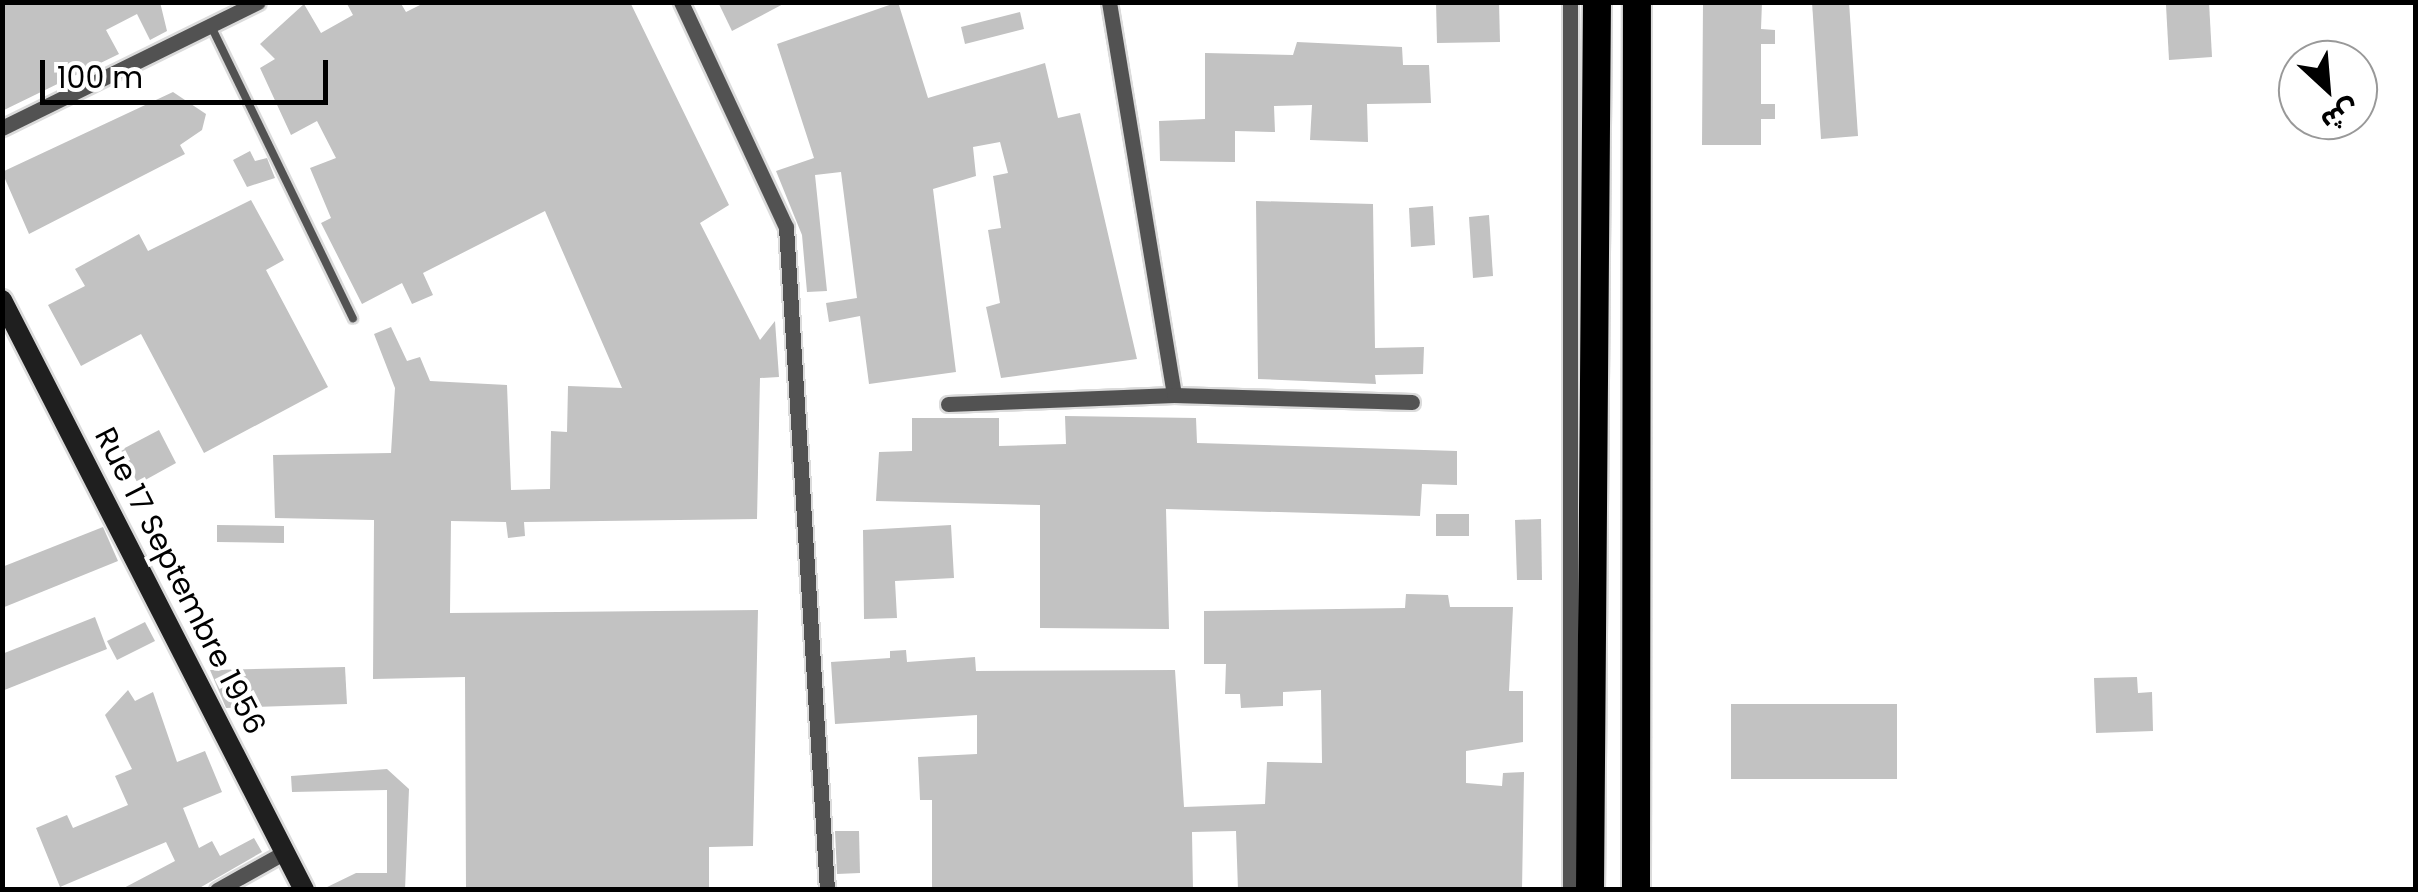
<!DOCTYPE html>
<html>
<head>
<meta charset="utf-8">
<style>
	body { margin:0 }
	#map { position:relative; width:2418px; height:892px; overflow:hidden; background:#fff; font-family:Poppins,"Noto Sans Arabic",sans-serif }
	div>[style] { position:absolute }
	.building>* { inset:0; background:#c2c2c2 }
	.roads { filter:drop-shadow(2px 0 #dbdbdb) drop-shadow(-2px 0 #dbdbdb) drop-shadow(0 2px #dbdbdb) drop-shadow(0 -2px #dbdbdb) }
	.lane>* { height:8px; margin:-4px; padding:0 4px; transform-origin:4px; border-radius:4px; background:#525252 }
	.street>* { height:15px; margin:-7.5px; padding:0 7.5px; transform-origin:7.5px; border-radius:7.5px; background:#525252 }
	.secondary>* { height:20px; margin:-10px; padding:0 10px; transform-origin:10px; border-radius:10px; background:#1f1f1f }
	.highway>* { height:28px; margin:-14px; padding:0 14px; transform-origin:14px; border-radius:14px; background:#000 }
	span { translate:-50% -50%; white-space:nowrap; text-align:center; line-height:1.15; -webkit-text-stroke:8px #fff; paint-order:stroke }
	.street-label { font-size:30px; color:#000 }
	.frame { position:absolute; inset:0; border:5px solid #000; pointer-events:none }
	.north { position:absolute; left:2278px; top:40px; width:100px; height:100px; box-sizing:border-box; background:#fff; border:2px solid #999; border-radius:50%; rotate:154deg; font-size:28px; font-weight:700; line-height:40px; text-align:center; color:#000 }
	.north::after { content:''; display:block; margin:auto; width:35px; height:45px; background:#000; clip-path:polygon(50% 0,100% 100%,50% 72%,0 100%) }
	.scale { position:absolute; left:40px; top:60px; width:288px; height:45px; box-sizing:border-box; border:5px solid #000; border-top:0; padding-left:12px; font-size:30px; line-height:35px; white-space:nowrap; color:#000; -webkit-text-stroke:8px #fff; paint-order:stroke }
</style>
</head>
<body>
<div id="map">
	<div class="building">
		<i style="clip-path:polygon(2px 2px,160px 2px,167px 31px,150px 40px,137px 14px,106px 30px,119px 54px,2px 111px)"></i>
		<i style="clip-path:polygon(346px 2px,400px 2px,406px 12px,426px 2px,630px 2px,729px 205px,700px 223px,760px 340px,775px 321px,779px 377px,760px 378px,757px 519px,524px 522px,525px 536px,508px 538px,506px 522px,451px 521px,450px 613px,758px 610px,753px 846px,709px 847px,709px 890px,466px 890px,465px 677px,373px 679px,374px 520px,275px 518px,273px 455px,391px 453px,395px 388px,374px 334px,391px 327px,407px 361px,420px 357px,430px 381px,507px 385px,511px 490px,550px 489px,551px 431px,567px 432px,568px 386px,622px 388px,545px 211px,423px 273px,433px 295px,412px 304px,402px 283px,362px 304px,321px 223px,331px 218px,310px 168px,336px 158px,317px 121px,291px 135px,260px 68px,275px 59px,260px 44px,304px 4px,321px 33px,353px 15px)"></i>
		<i style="clip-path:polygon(718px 2px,787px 2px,732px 31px)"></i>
		<i style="clip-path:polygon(898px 2px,928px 98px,1045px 63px,1058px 118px,1080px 113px,1137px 359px,1001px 378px,986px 307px,1000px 303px,988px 230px,1001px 228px,993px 176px,1008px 173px,1000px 142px,973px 147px,976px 176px,933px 189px,956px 372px,869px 384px,860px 316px,829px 322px,826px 303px,857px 298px,841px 172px,815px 175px,827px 291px,807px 292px,802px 235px,776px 171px,814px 158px,777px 44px)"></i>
		<i style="clip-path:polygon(1436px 2px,1499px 2px,1500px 42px,1437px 43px)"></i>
		<i style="clip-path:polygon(1703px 2px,1762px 2px,1761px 29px,1775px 30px,1775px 44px,1761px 44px,1761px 104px,1775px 104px,1775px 119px,1761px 119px,1761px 145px,1702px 145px)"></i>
		<i style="clip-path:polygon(1812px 2px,1849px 2px,1858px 136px,1821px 139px)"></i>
		<i style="clip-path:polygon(2209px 2px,2212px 57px,2169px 60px,2166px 5px)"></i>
		<i style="clip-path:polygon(1020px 12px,1024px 29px,965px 44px,961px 27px)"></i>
		<i style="clip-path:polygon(1297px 42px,1402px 47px,1403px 65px,1429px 65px,1431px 103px,1367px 104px,1368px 142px,1310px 140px,1312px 105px,1274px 106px,1275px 132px,1235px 131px,1235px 162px,1160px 161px,1159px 121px,1205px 119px,1205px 53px,1293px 55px)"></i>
		<i style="clip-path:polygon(173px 92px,206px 114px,202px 130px,180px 145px,185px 154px,29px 234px,2px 172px)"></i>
		<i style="clip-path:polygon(250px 151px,255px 161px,267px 158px,275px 178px,247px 187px,233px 160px)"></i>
		<i style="clip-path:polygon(251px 200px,284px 260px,266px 270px,328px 387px,204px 453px,141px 334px,81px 366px,48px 305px,85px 286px,75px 269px,139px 234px,148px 251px)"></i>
		<i style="clip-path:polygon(1256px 201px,1373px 204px,1375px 348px,1424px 347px,1423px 374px,1375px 375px,1376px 384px,1258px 379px)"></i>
		<i style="clip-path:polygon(1433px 206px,1435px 245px,1411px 247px,1409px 208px)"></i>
		<i style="clip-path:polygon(1489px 215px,1493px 276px,1473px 278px,1469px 217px)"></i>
		<i style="clip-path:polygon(1065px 416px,1196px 418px,1197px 443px,1457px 451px,1457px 485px,1422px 484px,1420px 516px,1166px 509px,1169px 629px,1040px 628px,1040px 505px,876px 501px,879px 452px,912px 451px,912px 418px,999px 418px,999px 446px,1066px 444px)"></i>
		<i style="clip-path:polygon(159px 430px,176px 463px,138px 484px,121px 450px)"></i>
		<i style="clip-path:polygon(1436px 514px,1469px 514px,1469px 536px,1436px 536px)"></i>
		<i style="clip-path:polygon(1541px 519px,1542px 580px,1517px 580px,1515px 520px)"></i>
		<i style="clip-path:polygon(217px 525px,284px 526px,284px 543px,217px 542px)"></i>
		<i style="clip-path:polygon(951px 525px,954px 578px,895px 581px,897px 618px,864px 619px,863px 530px)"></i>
		<i style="clip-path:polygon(103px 527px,118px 561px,2px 608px,2px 567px)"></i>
		<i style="clip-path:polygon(1406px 594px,1448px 595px,1450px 607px,1513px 607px,1509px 691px,1523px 691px,1523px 742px,1466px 751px,1466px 783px,1502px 786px,1503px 773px,1524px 772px,1522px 890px,1238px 890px,1236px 831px,1192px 832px,1193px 890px,932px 890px,932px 800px,920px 800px,918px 757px,977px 754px,977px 715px,835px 724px,831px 662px,890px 658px,890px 651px,906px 650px,907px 662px,975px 657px,976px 671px,1175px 670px,1184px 807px,1265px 804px,1267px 762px,1322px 763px,1321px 690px,1283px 692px,1283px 706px,1241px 708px,1240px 694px,1225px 694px,1226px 664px,1204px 664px,1204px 611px,1405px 608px)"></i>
		<i style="clip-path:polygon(95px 617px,107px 649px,2px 691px,2px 654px)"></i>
		<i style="clip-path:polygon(145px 622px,155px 641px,117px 660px,107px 641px)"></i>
		<i style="clip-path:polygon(345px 667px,347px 704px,226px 708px,210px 670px)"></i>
		<i style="clip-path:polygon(2137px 677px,2138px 693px,2152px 692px,2153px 731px,2096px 733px,2094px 678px)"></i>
		<i style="clip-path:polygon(128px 690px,135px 701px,153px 692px,177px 762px,205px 751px,222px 792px,183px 808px,199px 848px,212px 841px,220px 856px,254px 838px,262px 852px,196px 890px,120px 890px,175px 861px,166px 842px,60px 887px,36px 828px,67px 815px,73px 828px,128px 805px,115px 776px,132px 769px,105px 715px)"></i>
		<i style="clip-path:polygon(1731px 704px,1897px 704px,1897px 779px,1731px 779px)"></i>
		<i style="clip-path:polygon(387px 769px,409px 789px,405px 890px,321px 890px,356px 873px,387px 873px,387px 790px,292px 792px,291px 776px)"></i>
		<i style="clip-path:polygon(835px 831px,859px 831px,860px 873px,837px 874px)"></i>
	</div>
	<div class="roads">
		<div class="lane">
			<i style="left:211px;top:26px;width:325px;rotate:64.1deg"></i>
		</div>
		<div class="street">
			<i style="left:681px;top:2px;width:248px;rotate:65deg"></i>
			<i style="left:786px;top:227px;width:664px;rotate:86.46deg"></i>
			<i style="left:1109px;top:2px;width:398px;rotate:80.6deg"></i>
			<i style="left:2px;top:128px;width:285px;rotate:-26.2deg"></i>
			<i style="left:948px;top:404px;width:226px;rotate:-2.3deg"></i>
			<i style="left:1174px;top:395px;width:238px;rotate:1.7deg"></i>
			<i style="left:217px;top:890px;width:78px;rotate:-29.2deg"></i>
			<i style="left:1570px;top:890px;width:888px;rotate:-90deg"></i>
		</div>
		<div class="secondary">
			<i style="left:2px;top:300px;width:663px;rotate:62.89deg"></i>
		</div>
		<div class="highway">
			<i style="left:1590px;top:890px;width:888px;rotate:-89.55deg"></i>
			<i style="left:1636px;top:890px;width:888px;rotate:-89.94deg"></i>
		</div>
	</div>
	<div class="street-label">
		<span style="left:180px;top:581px;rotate:63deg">Rue 17 Septembre 1956</span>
	</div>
	<div class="frame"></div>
	<div class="north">ش</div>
	<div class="scale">100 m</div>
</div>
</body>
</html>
